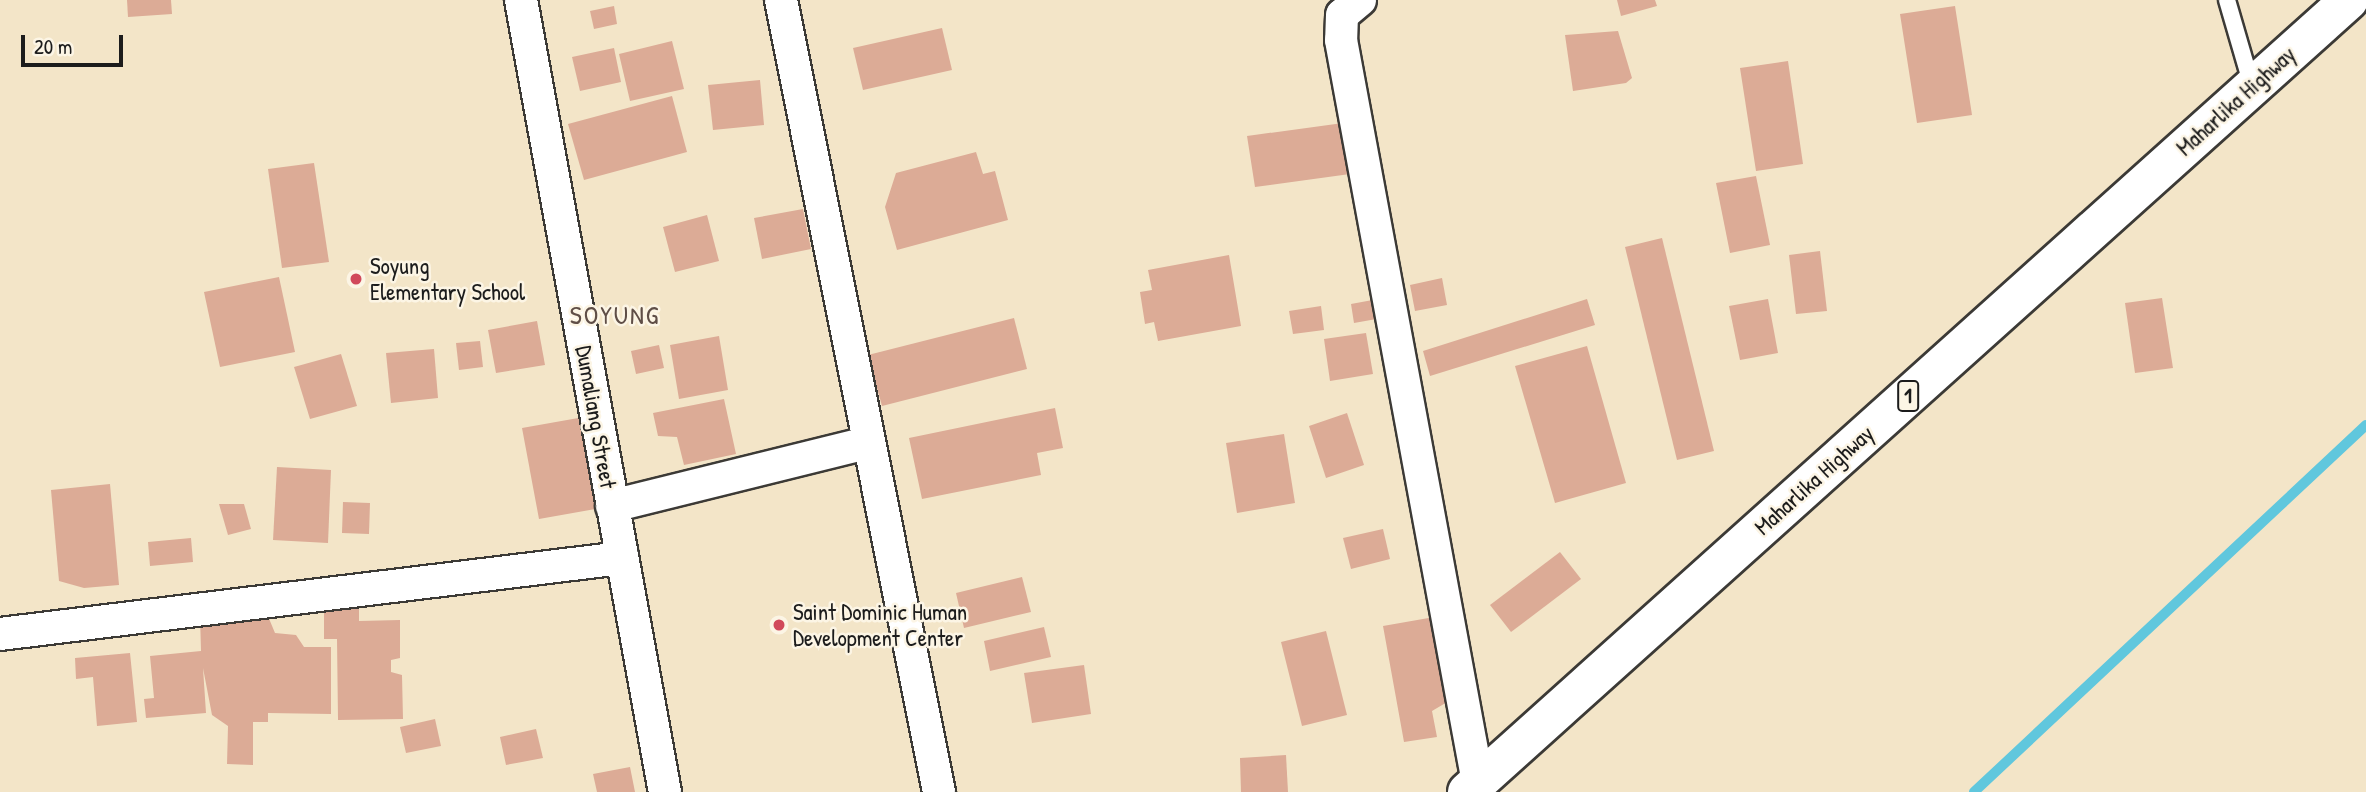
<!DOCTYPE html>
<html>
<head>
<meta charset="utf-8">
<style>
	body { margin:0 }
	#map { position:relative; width:2366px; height:792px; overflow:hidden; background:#f3e5c8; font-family:"Patrick Hand",sans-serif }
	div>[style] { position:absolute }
	.stream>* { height:10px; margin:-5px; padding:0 5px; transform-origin:5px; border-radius:5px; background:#60c7dd }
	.building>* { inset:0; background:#dcab96 }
	.roads { filter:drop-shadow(2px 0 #3c3a36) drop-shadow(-2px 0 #3c3a36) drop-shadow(0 2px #3c3a36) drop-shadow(0 -2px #3c3a36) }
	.lane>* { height:16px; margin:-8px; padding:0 8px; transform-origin:8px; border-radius:8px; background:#fff }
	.street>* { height:32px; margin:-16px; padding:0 16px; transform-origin:16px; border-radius:16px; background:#fff }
	.highway>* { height:38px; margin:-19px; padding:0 19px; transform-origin:19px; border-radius:19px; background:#fff }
	.dots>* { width:19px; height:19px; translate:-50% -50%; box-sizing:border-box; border:4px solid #fcf5e5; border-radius:50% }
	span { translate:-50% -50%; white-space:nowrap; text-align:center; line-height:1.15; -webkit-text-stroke:5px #fcf5e5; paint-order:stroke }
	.shield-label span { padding:2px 5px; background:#fcf5e5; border:2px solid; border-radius:5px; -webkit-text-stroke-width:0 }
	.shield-label { font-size:21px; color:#1c1c1c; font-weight:700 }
	.street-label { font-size:23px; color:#1c1c1c }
	.poi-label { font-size:23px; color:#1c1c1c }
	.left { translate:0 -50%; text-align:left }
	.quarter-label { font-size:26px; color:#5f4e47; letter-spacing:2px }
	.scale { position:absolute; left:21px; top:35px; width:102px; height:32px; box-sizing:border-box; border:4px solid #1c1c1c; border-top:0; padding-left:9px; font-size:21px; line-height:24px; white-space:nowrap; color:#1c1c1c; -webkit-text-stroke:5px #fcf5e5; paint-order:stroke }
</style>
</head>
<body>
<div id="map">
	<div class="stream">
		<i style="left:1974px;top:792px;width:537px;rotate:-43.11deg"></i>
	</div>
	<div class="building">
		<i style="clip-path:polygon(127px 0,171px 0,172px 14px,128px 17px)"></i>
		<i style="clip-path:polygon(1617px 0,1655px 0,1657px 6px,1621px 16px)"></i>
		<i style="clip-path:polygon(614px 6px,617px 24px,594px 29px,590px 11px)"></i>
		<i style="clip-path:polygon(1955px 6px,1972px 115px,1917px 123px,1900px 14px)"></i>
		<i style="clip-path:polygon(942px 28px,952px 70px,863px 90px,853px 48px)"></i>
		<i style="clip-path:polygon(1618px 31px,1632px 78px,1626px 83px,1573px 91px,1565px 35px)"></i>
		<i style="clip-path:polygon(672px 41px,684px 89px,630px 101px,619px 54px)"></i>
		<i style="clip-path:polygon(614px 48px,621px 82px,580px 91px,572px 57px)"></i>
		<i style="clip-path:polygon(1788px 61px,1803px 164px,1756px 171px,1740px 68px)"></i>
		<i style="clip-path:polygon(760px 80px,764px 125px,713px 130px,708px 85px)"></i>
		<i style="clip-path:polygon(672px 96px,687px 152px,584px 180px,568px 124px)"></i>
		<i style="clip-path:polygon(1343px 123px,1350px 174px,1255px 187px,1247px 136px)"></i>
		<i style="clip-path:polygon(976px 152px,983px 174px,995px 171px,1008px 220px,897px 250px,885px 207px,896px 173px)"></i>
		<i style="clip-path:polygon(314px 163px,329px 262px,282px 268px,268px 169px)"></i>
		<i style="clip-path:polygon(1756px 176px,1770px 245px,1730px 253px,1716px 183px)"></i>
		<i style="clip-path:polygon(803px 209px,811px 249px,762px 259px,754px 218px)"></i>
		<i style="clip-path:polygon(707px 215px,719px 261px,675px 272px,663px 227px)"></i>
		<i style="clip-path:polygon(1662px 238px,1714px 451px,1677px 460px,1625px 247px)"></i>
		<i style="clip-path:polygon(1820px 251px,1827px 311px,1796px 314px,1789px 255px)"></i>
		<i style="clip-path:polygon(1229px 255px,1241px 326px,1158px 341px,1154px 322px,1145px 324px,1140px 292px,1152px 290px,1148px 270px)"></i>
		<i style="clip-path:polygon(279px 277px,295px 352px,220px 367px,204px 292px)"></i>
		<i style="clip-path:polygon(1442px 278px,1447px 305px,1415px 311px,1410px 285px)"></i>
		<i style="clip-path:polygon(2162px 298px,2173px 368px,2135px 373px,2125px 303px)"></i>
		<i style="clip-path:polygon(1378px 299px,1382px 318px,1354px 323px,1351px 304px)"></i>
		<i style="clip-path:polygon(1587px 299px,1595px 325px,1430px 376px,1423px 351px)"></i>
		<i style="clip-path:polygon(1768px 299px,1778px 353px,1740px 360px,1729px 306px)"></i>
		<i style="clip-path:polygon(1321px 306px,1324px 330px,1293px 334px,1289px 311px)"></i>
		<i style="clip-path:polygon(1014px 318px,1027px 369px,882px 406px,868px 355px)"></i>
		<i style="clip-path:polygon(537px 321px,545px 365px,496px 373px,488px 330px)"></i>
		<i style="clip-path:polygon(1366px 333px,1373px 374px,1330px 381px,1324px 339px)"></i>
		<i style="clip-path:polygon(719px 336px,728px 390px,679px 399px,670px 345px)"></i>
		<i style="clip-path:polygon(480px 341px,483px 367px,459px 370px,456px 343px)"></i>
		<i style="clip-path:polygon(659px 345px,664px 368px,636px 374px,631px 351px)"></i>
		<i style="clip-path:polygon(1587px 346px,1626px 483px,1555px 503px,1515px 366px)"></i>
		<i style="clip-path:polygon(434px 349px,438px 398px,391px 403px,386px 353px)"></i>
		<i style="clip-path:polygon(341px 354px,357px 406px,310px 419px,294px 367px)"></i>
		<i style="clip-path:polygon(724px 399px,736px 454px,684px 465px,677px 437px,658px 436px,653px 413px)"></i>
		<i style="clip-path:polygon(1055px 408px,1063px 448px,1037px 453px,1041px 475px,922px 499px,909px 438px)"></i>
		<i style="clip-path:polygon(1347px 413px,1364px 465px,1326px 478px,1309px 426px)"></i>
		<i style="clip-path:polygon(584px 417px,601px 508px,539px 519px,522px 428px)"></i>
		<i style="clip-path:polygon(1284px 434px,1295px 503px,1237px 513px,1226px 443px)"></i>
		<i style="clip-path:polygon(277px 467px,331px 470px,328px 543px,273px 540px)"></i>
		<i style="clip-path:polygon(110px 484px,119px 585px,84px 588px,59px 581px,51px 490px)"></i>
		<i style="clip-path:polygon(343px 502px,370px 503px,369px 534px,342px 533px)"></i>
		<i style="clip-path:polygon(219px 504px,244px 504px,251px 529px,228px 535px)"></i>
		<i style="clip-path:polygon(1383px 529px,1390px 559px,1351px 569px,1343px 538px)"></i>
		<i style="clip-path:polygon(191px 538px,193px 562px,150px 566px,148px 542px)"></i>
		<i style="clip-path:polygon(1560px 552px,1581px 579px,1511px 632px,1490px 605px)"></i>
		<i style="clip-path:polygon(1022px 577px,1031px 612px,964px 628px,956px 593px)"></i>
		<i style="clip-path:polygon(324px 608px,359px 608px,359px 621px,400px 620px,400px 658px,391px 660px,391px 672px,402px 675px,403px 719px,338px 720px,337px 639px,324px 639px)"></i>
		<i style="clip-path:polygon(265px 609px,275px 633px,296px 635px,304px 647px,331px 647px,331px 714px,268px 713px,268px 722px,253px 722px,253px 765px,227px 764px,228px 726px,212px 715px,203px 668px,206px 713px,146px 718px,144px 699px,154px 698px,150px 656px,201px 651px,200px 616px)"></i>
		<i style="clip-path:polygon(1440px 616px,1454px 698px,1432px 711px,1437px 737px,1404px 742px,1383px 626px)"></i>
		<i style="clip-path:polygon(1044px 627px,1051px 657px,990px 671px,984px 641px)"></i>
		<i style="clip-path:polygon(1326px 631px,1347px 715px,1302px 726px,1281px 642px)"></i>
		<i style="clip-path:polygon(130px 653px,137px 722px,97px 726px,93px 677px,76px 679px,75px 658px)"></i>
		<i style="clip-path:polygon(1084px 665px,1091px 714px,1032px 723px,1024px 673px)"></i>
		<i style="clip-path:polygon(435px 719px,441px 746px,406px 753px,400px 727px)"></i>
		<i style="clip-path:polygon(536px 729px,543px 758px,506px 765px,500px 737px)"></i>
		<i style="clip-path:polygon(1286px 755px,1288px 792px,1241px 792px,1240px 758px)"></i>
		<i style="clip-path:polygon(630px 767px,635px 792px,597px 792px,593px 774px)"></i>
	</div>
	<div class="roads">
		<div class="lane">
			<i style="left:2227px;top:0;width:90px;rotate:73.8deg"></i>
		</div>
		<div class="street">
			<i style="left:521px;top:0;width:805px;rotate:79.7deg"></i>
			<i style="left:781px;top:0;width:808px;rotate:78.72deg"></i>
			<i style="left:1360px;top:0;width:23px;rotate:140deg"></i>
			<i style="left:1342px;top:15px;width:25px;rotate:92deg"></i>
			<i style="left:1341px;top:40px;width:756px;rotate:79.55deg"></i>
			<i style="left:612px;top:506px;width:263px;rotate:-13.9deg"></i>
			<i style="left:0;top:634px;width:627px;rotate:-6.97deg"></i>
		</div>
		<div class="highway">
			<i style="left:1467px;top:792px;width:1185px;rotate:-41.92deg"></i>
		</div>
	</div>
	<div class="dots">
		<i style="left:356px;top:279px;background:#d1495b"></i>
		<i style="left:779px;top:625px;background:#d1495b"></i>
	</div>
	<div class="shield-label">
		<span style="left:1908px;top:396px">1</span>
	</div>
	<div class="street-label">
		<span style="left:2236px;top:101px;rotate:-42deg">Maharlika Highway</span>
		<span style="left:596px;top:417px;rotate:80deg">Dumaliang Street</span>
		<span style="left:1814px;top:480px;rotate:-42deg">Maharlika Highway</span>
	</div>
	<div class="poi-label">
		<span class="left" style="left:370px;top:279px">Soyung<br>Elementary School</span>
		<span class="left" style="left:793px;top:625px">Saint Dominic Human<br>Development Center</span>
	</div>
	<div class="quarter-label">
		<span style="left:615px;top:315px">SOYUNG</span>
	</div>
	<div class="scale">20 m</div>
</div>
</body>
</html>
